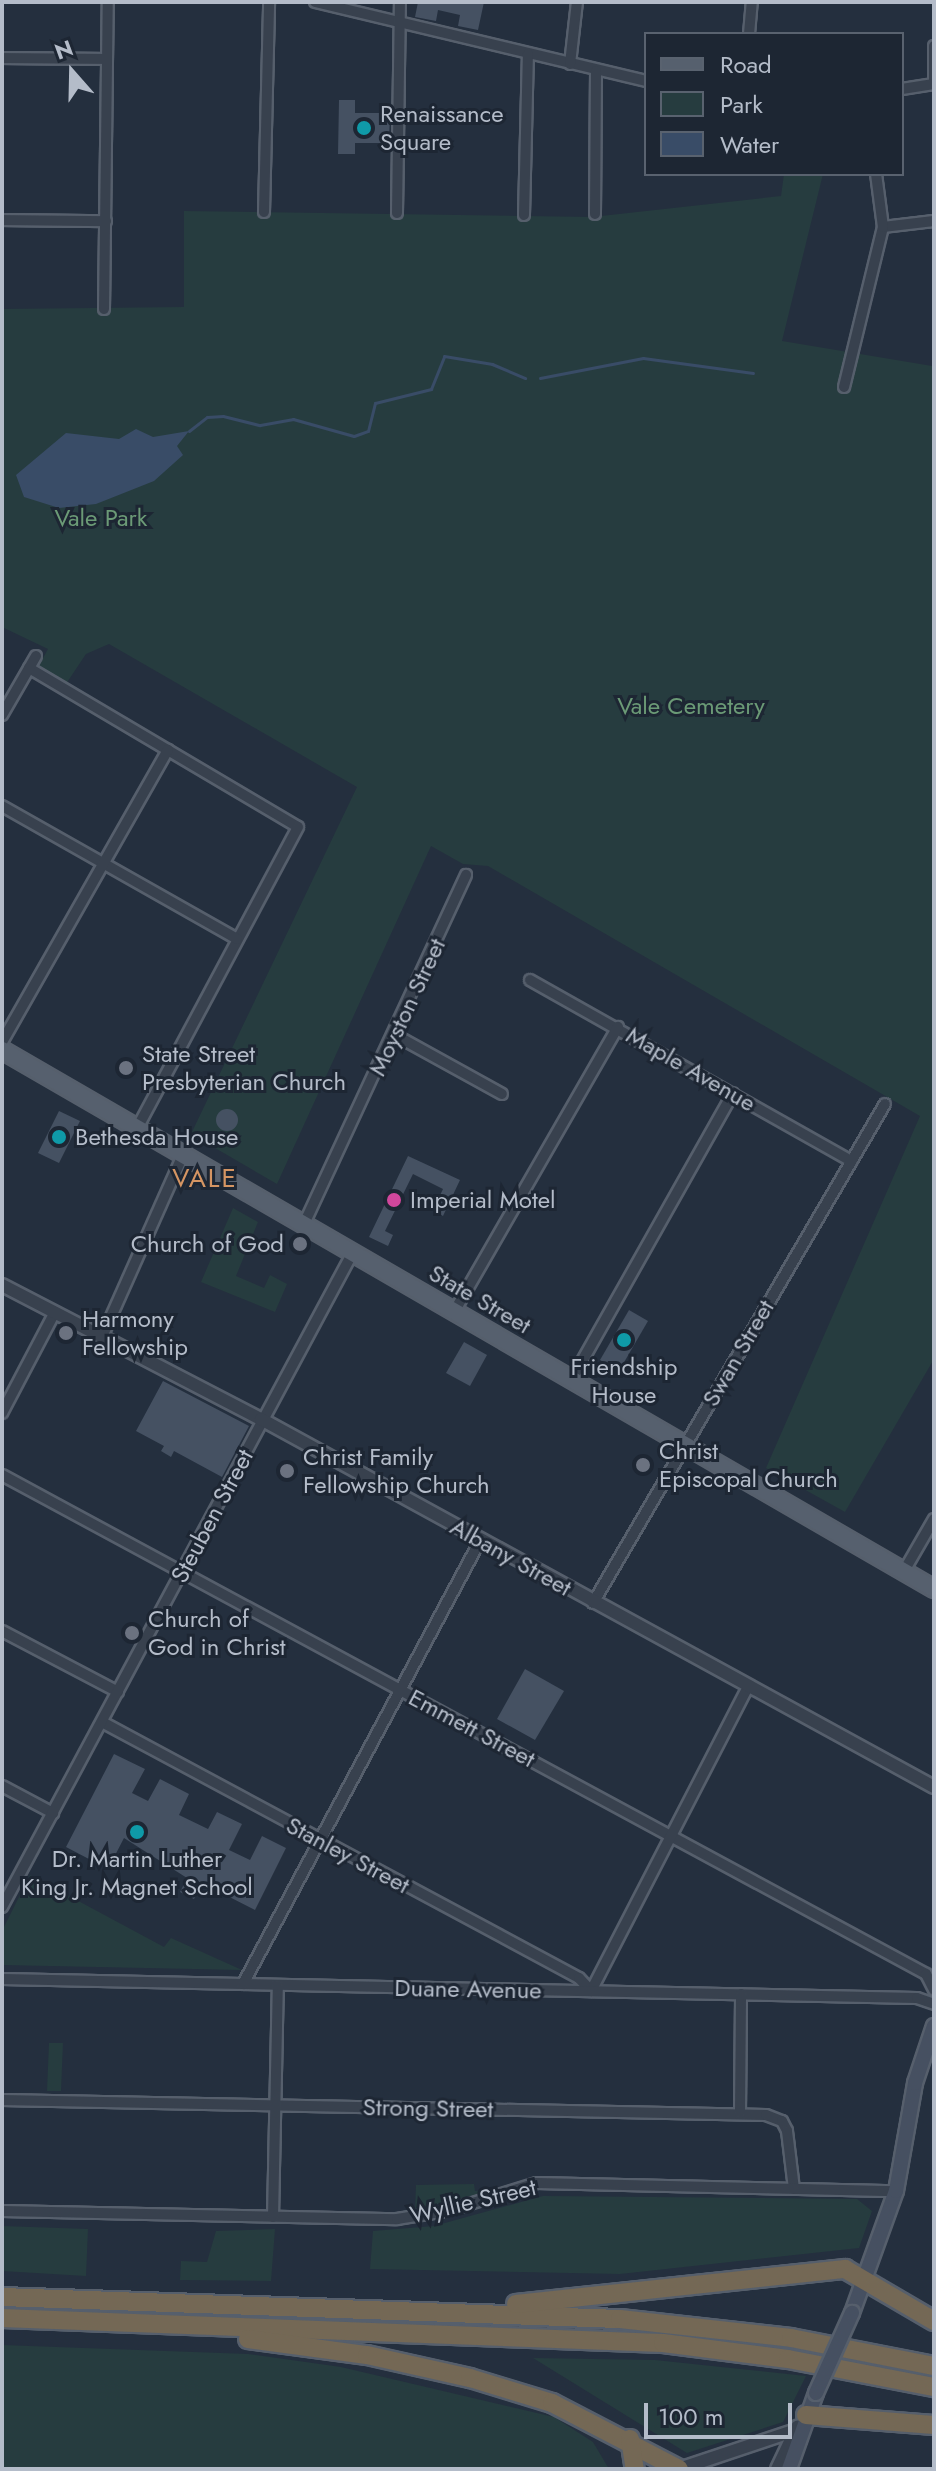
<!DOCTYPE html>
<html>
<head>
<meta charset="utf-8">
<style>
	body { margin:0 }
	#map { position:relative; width:936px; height:2471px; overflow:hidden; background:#242f3e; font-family:Jost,sans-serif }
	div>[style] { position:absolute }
	.green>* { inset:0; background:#263c3f }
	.water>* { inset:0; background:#394c67 }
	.stream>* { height:3px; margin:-1.5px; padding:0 1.5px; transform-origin:1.5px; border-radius:1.5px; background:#394c67 }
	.building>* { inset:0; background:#455162 }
	.round { border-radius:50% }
	.roads { filter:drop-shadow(2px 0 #565f6c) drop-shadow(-2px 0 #565f6c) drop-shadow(0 2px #565f6c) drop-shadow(0 -2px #565f6c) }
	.minor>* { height:10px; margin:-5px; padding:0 5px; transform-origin:5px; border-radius:5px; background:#38414e }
	.tertiary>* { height:12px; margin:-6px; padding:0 6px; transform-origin:6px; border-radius:6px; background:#38414e }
	.secondary>* { height:14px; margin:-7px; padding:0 7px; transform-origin:7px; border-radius:7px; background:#465061 }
	.primary>* { height:16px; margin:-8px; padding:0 8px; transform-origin:8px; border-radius:8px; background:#56606e }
	.motorway>* { height:18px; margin:-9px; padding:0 9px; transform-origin:9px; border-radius:9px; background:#746855 }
	.bridges { filter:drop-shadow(2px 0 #565f6c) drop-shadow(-2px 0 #565f6c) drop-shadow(0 2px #565f6c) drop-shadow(0 -2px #565f6c) }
	.secondary-bridge>* { height:14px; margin:-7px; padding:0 7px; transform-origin:7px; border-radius:7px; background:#465061 }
	.dots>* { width:22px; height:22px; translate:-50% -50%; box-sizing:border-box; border:4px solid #1d2633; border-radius:50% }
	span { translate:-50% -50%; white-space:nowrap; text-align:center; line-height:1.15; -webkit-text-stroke:6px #1d2633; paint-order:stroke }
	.poi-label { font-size:24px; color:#b4bcc9 }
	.left { translate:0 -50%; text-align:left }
	.right { translate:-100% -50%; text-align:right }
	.park-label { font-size:24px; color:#6b9a76 }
	.street-label { font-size:24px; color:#b4bcc9 }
	.neighbourhood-label { font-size:26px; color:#d59563; letter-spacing:2px }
	.frame { position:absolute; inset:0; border:4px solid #b4bcc9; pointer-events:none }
	.legend { position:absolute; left:644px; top:32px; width:260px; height:144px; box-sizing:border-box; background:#1d2633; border:2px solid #59626f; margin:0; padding:10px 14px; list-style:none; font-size:24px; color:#b4bcc9 }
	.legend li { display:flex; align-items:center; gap:16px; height:40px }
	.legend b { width:40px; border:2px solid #59626f }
	.north { position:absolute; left:32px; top:32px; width:80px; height:80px; -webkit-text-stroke:6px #1d2633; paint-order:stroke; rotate:340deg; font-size:22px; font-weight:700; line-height:32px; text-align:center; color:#b4bcc9 }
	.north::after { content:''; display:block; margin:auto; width:28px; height:36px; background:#b4bcc9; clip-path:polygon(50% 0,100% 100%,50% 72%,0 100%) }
	.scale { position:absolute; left:644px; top:2403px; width:148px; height:36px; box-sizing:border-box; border:4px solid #b4bcc9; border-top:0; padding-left:10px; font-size:24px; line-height:28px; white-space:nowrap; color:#b4bcc9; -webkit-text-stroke:6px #1d2633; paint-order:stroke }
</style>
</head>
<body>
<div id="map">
	<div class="green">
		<i style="clip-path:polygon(784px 174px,823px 174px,782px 341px,932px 366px,934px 385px,934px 1359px,845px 1512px,766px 1468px,920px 1116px,488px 866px,463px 864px,431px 846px,277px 1184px,191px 1134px,357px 787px,109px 644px,86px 654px,66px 684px,37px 669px,48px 649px,2px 627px,2px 309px,184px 307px,184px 211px,592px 217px,781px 196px)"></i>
		<i style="clip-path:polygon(233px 1208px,258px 1222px,236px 1276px,264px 1288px,270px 1275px,287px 1284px,275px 1312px,201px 1282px)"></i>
		<i style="clip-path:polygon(30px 1875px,164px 1947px,171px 1938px,242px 1970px,2px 1965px,2px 1931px)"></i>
		<i style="clip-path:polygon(49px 2043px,63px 2043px,61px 2091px,47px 2091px)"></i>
		<i style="clip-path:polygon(474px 2184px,475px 2191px,497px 2189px,415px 2210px,416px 2185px)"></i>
		<i style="clip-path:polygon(543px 2196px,857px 2199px,872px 2211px,859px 2248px,620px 2274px,370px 2269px,373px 2231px,434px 2226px)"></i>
		<i style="clip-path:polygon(2px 2226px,88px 2229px,86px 2276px,2px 2271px)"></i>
		<i style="clip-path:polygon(275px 2229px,271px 2281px,180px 2280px,181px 2261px,207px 2262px,216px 2231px)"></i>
		<i style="clip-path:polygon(2px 2345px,248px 2354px,341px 2367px,554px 2417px,593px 2442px,609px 2469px,2px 2469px)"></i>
		<i style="clip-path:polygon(533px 2358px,655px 2360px,806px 2376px,783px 2422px,687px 2453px)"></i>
	</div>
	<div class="water">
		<i style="clip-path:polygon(136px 429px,153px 437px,189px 431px,177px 446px,183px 455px,154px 481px,96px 504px,59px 508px,24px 497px,16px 475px,66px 433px,119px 439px)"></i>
	</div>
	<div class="stream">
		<i style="left:540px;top:378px;width:105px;rotate:-11deg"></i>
		<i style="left:643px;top:358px;width:111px;rotate:7.8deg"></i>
		<i style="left:189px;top:431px;width:23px;rotate:-38deg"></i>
		<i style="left:207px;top:417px;width:16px;rotate:-4deg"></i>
		<i style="left:223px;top:416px;width:38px;rotate:14deg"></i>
		<i style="left:260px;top:425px;width:34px;rotate:-10deg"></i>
		<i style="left:293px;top:419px;width:63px;rotate:15.6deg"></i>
		<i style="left:354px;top:436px;width:15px;rotate:-20deg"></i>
		<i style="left:368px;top:431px;width:29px;rotate:-76deg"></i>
		<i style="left:375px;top:403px;width:58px;rotate:-14deg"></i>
		<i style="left:431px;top:389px;width:35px;rotate:-68deg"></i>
		<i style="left:444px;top:356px;width:49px;rotate:9.5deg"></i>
		<i style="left:492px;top:364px;width:36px;rotate:23deg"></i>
	</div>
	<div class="building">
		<i style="clip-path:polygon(418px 2px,484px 2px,478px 30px,458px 26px,460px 15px,438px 10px,436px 21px,415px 17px)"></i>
		<i style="clip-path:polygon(339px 100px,355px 100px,355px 113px,390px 113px,389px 143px,355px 143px,355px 154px,338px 154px)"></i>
		<i class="round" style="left:216px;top:1109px;width:22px;height:22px"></i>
		<i style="clip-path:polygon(59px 1111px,80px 1121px,59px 1163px,38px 1153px)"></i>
		<i style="clip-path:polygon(408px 1156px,460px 1180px,443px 1216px,433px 1210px,443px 1189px,413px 1174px,385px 1231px,393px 1235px,388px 1246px,369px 1237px)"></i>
		<i style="clip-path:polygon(629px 1310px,648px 1321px,619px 1371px,600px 1360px)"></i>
		<i style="clip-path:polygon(464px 1342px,487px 1355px,470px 1386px,446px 1373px)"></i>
		<i style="clip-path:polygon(163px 1381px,249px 1426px,222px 1477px,174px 1451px,171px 1457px,161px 1451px,164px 1446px,136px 1431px)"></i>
		<i style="clip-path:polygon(525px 1669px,564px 1691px,535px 1740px,497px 1719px)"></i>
		<i style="clip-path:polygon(114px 1754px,145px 1769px,132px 1793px,148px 1801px,160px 1779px,189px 1794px,179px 1815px,208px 1829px,217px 1812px,242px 1824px,229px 1850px,250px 1860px,262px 1836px,286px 1848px,255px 1910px,202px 1883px,194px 1899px,180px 1892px,187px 1878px,124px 1838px,108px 1869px,66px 1847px)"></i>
	</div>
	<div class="roads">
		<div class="minor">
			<i style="left:315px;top:2px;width:340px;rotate:13.4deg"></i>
			<i style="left:749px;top:34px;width:32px;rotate:-85deg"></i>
			<i style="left:934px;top:46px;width:33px;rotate:90deg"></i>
			<i style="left:2px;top:58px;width:105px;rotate:0.5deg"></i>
			<i style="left:570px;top:64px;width:62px;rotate:-83.6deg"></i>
			<i style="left:902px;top:89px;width:32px;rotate:-9deg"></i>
			<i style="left:264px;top:212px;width:210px;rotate:-88.6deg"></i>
			<i style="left:397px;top:213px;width:211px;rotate:-89.2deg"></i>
			<i style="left:595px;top:214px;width:143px;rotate:-89.6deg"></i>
			<i style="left:524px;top:215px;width:161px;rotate:-88.6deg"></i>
			<i style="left:2px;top:220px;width:104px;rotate:0.6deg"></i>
			<i style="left:883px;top:227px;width:51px;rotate:-6.7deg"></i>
			<i style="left:104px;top:309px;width:307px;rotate:-89.3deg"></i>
			<i style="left:844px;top:387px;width:165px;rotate:-76.3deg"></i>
			<i style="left:883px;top:227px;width:53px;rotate:-97.5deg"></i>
			<i style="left:29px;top:668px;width:312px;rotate:30.6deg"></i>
			<i style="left:298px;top:827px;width:341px;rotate:118.1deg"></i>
			<i style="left:2px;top:715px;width:68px;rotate:-60deg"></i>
			<i style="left:2px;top:806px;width:270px;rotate:29.5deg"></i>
			<i style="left:530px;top:980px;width:369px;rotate:29.4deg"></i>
			<i style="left:395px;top:1035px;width:122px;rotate:28.9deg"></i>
			<i style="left:2px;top:1042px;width:336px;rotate:-60.4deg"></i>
			<i style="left:304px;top:1224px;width:385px;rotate:-65.1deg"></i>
			<i style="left:454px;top:1312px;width:329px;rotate:-60.1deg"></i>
			<i style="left:102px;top:1337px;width:199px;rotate:-66deg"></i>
			<i style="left:572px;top:1379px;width:328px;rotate:-60.6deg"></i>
			<i style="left:2px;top:1413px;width:114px;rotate:-62.3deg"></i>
			<i style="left:2px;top:1475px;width:1050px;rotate:28.37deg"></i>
			<i style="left:926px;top:1974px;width:18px;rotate:63deg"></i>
			<i style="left:904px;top:1571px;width:60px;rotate:-60deg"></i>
			<i style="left:593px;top:1603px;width:578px;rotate:-59.67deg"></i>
			<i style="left:2px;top:1631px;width:131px;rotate:27.7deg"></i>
			<i style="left:102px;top:1722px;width:541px;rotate:28.22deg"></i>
			<i style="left:579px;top:1978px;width:18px;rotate:47deg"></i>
			<i style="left:591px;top:1991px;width:344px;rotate:-62.7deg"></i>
			<i style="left:2px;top:1786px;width:58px;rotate:27.9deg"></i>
			<i style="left:2px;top:1907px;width:743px;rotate:-61.81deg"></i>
			<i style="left:2px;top:1979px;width:915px;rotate:1.19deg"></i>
			<i style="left:917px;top:1998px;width:18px;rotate:19deg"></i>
			<i style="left:243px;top:1984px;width:505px;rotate:-61.86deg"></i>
			<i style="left:2px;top:2100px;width:764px;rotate:1.12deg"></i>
			<i style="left:766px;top:2115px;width:17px;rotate:21deg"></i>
			<i style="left:782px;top:2121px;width:11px;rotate:63deg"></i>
			<i style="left:787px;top:2131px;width:58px;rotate:83.1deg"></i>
			<i style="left:740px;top:2113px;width:119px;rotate:-89.5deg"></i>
			<i style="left:2px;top:2211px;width:395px;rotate:1.2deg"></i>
			<i style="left:397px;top:2219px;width:51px;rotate:-9.1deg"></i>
			<i style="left:447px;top:2211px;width:94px;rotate:-17.3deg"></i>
			<i style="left:537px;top:2183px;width:359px;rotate:1.3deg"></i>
			<i style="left:273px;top:2217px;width:232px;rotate:-88.8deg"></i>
		</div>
		<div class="tertiary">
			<i style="left:2px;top:1285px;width:292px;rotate:27.4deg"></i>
			<i style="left:261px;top:1419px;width:767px;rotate:28.67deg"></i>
			<i style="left:679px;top:2469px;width:123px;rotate:-18.4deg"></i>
			<i style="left:777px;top:2469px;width:47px;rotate:-64.5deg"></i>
		</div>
		<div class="secondary">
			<i style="left:852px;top:2313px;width:130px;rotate:-70.2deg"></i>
			<i style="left:896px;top:2191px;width:110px;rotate:-80deg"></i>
			<i style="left:915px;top:2083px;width:60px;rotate:-71.6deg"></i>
			<i style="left:789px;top:2469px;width:81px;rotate:-70.4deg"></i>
		</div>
		<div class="primary">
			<i style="left:2px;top:1050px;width:1077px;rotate:30.04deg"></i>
		</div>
		<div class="motorway">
			<i style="left:2px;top:2297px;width:618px;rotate:2.04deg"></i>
			<i style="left:620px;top:2319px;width:172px;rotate:6.3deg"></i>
			<i style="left:791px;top:2338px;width:146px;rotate:11.1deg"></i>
			<i style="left:516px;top:2304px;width:331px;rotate:-6.1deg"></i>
			<i style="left:845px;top:2269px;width:103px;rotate:30.3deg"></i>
			<i style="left:2px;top:2318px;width:661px;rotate:2.17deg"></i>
			<i style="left:663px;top:2343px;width:126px;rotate:7.3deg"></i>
			<i style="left:788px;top:2359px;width:149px;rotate:10.9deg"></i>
			<i style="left:248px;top:2339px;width:120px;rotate:7.7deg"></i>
			<i style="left:367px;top:2355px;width:106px;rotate:12.6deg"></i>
			<i style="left:470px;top:2378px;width:86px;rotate:17deg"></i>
			<i style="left:552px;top:2403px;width:143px;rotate:27.5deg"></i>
			<i style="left:806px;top:2415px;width:128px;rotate:4.5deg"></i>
			<i style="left:630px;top:2439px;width:30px;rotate:81deg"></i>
		</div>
	</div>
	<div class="bridges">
		<div class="secondary-bridge">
			<i style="left:816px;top:2393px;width:88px;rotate:-65.8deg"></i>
		</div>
	</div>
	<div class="dots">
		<i style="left:364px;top:128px;background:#0f9aa8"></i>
		<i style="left:126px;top:1068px;background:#6b7280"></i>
		<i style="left:59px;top:1137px;background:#0f9aa8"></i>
		<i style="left:394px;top:1200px;background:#d1479c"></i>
		<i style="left:300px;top:1244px;background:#6b7280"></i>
		<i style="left:66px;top:1333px;background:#6b7280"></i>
		<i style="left:624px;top:1340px;background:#0f9aa8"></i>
		<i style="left:643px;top:1465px;background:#6b7280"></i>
		<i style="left:287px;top:1471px;background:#6b7280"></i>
		<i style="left:132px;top:1633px;background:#6b7280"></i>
		<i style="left:137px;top:1832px;background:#0f9aa8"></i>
	</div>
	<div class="poi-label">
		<span class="left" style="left:380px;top:128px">Renaissance<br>Square</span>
		<span class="left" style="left:142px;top:1068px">State Street<br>Presbyterian Church</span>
		<span class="left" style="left:75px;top:1137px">Bethesda House</span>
		<span class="left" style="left:410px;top:1200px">Imperial Motel</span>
		<span class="right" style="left:284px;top:1244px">Church of God</span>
		<span class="left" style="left:82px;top:1333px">Harmony<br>Fellowship</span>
		<span style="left:624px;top:1381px">Friendship<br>House</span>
		<span class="left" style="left:659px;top:1465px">Christ<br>Episcopal Church</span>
		<span class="left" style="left:303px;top:1471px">Christ Family<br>Fellowship Church</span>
		<span class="left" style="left:148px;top:1633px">Church of<br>God in Christ</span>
		<span style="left:137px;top:1873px">Dr. Martin Luther<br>King Jr. Magnet School</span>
	</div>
	<div class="park-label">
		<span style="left:101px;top:518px">Vale Park</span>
		<span style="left:691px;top:706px">Vale Cemetery</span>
	</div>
	<div class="street-label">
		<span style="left:407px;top:1007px;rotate:-65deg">Moyston Street</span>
		<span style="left:691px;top:1069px;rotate:30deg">Maple Avenue</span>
		<span style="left:480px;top:1299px;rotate:30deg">State Street</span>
		<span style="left:738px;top:1353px;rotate:-60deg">Swan Street</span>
		<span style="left:212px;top:1516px;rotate:-62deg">Steuben Street</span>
		<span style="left:511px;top:1557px;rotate:29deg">Albany Street</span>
		<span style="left:472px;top:1728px;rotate:28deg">Emmett Street</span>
		<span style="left:348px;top:1855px;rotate:28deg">Stanley Street</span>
		<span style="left:468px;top:1989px;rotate:1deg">Duane Avenue</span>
		<span style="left:428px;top:2108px;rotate:1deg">Strong Street</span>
		<span style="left:473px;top:2201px;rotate:-13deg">Wyllie Street</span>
	</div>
	<div class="neighbourhood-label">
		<span style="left:205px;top:1179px">VALE</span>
	</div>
	<div class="frame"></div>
	<ul class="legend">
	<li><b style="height:10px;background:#56606e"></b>Road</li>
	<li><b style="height:22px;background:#263c3f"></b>Park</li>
	<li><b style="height:22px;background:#394c67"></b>Water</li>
	</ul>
	<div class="north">N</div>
	<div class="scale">100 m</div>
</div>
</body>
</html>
